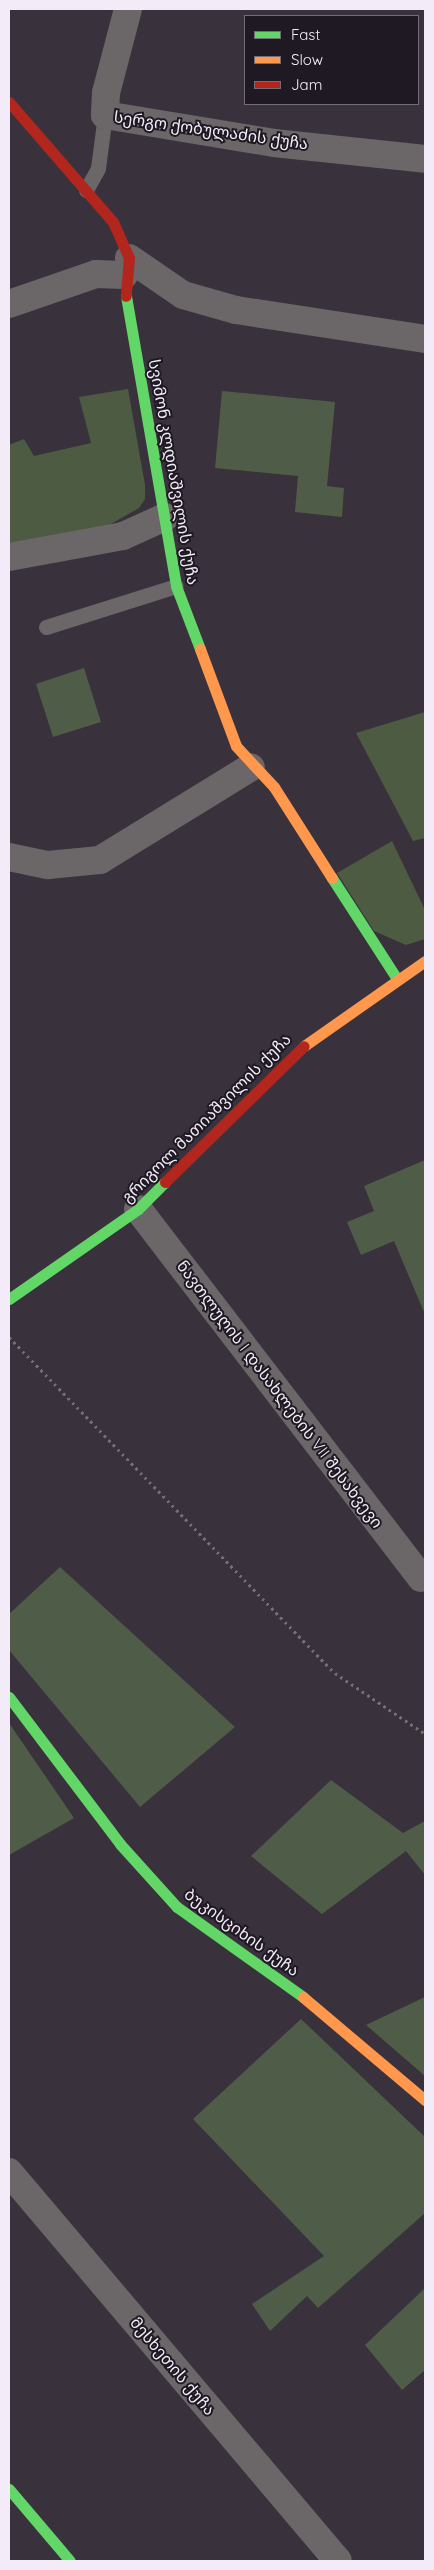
<!DOCTYPE html>
<html>
<head>
<meta charset="utf-8">
<style>
	body { margin:0 }
	#map { position:relative; width:434px; height:2570px; overflow:hidden; background:#39323d; font-family:Quicksand,"Noto Sans Georgian",sans-serif }
	div>[style] { position:absolute }
	.green>* { inset:0; background:#4f5c47 }
	.forest>* { inset:0; background:#4c5b42 }
	.path>* { height:3px; margin-top:-1.5px; transform-origin:0; background:repeating-linear-gradient(90deg,#747174 0 2.5px,transparent 0 6.5px) }
	.lane>* { height:15px; margin:-7.5px; padding:0 7.5px; transform-origin:7.5px; border-radius:7.5px; background:#6b6668 }
	.street>* { height:28px; margin:-14px; padding:0 14px; transform-origin:14px; border-radius:14px; background:#6b6668 }
	.fast>* { height:11px; margin:-5.5px; padding:0 5.5px; transform-origin:5.5px; border-radius:5.5px; background:#63d668 }
	.slow>* { height:11px; margin:-5.5px; padding:0 5.5px; transform-origin:5.5px; border-radius:5.5px; background:#ff974d }
	.jam>* { height:11px; margin:-5.5px; padding:0 5.5px; transform-origin:5.5px; border-radius:5.5px; background:#b3261e }
	span { translate:-50% -50%; white-space:nowrap; text-align:center; line-height:1.15; -webkit-text-stroke:4px #1e1922; paint-order:stroke }
	.street-label { font-size:16px; color:#f3ecf8 }
	.frame { position:absolute; inset:0; border:10px solid #f3ecf8; pointer-events:none }
	.legend { position:absolute; left:244px; top:15px; width:175px; height:90px; box-sizing:border-box; background:#1e1922; border:1px solid #736d78; margin:0; padding:6px 9px; list-style:none; font-size:15px; color:#f3ecf8 }
	.legend li { display:flex; align-items:center; gap:10px; height:25px }
	.legend b { width:25px; border:1px solid #736d78 }
</style>
</head>
<body>
<div id="map">
	<div class="green">
		<i style="clip-path:polygon(222px 391px,335px 402px,327px 486px,344px 488px,342px 517px,295px 512px,298px 476px,215px 468px)"></i>
		<i style="clip-path:polygon(84px 668px,101px 722px,53px 737px,36px 684px)"></i>
		<i style="clip-path:polygon(425px 1160px,425px 1312px,424px 1312px,394px 1241px,361px 1255px,347px 1222px,374px 1211px,364px 1186px)"></i>
		<i style="clip-path:polygon(60px 1567px,235px 1727px,140px 1807px,9px 1650px,9px 1614px)"></i>
		<i style="clip-path:polygon(9px 1723px,74px 1818px,9px 1855px)"></i>
		<i style="clip-path:polygon(331px 1780px,403px 1833px,425px 1821px,425px 1875px,406px 1851px,322px 1914px,251px 1856px)"></i>
		<i style="clip-path:polygon(425px 1997px,425px 2076px,366px 2025px)"></i>
		<i style="clip-path:polygon(301px 2019px,425px 2137px,425px 2213px,318px 2308px,307px 2296px,270px 2331px,252px 2304px,324px 2256px,193px 2119px)"></i>
		<i style="clip-path:polygon(425px 2288px,425px 2370px,402px 2390px,365px 2345px)"></i>
	</div>
	<div class="forest">
		<i style="clip-path:polygon(128px 389px,145px 485px,145px 499px,139px 508px,109px 525px,9px 548px,9px 445px,24px 439px,34px 456px,91px 443px,79px 397px)"></i>
		<i style="clip-path:polygon(425px 712px,425px 838px,413px 841px,356px 733px)"></i>
		<i style="clip-path:polygon(392px 841px,425px 910px,425px 939px,406px 945px,374px 931px,337px 873px)"></i>
	</div>
	<div class="path">
		<i style="left:9px;top:1337px;width:468px;rotate:45.9deg"></i>
		<i style="left:335px;top:1673px;width:109px;rotate:34.1deg"></i>
	</div>
	<div class="lane">
		<i style="left:86px;top:190px;width:25px;rotate:-61deg"></i>
		<i style="left:98px;top:168px;width:53px;rotate:-82.5deg"></i>
		<i style="left:46px;top:627px;width:136px;rotate:-17.5deg"></i>
	</div>
	<div class="street">
		<i style="left:128px;top:9px;width:87px;rotate:104.7deg"></i>
		<i style="left:106px;top:93px;width:22px;rotate:93deg"></i>
		<i style="left:105px;top:115px;width:171px;rotate:9.4deg"></i>
		<i style="left:274px;top:143px;width:152px;rotate:6deg"></i>
		<i style="left:129px;top:258px;width:65px;rotate:34.4deg"></i>
		<i style="left:183px;top:295px;width:55px;rotate:15.8deg"></i>
		<i style="left:236px;top:310px;width:191px;rotate:8.7deg"></i>
		<i style="left:9px;top:304px;width:92px;rotate:-19deg"></i>
		<i style="left:96px;top:274px;width:28px;rotate:2deg"></i>
		<i style="left:9px;top:557px;width:116px;rotate:-10.4deg"></i>
		<i style="left:123px;top:536px;width:46px;rotate:-24.3deg"></i>
		<i style="left:9px;top:857px;width:40px;rotate:12deg"></i>
		<i style="left:48px;top:865px;width:52px;rotate:-5.5deg"></i>
		<i style="left:100px;top:860px;width:177px;rotate:-31.6deg"></i>
		<i style="left:138px;top:1209px;width:465px;rotate:52.5deg"></i>
		<i style="left:9px;top:2172px;width:509px;rotate:49.78deg"></i>
	</div>
	<div class="fast">
		<i style="left:126px;top:296px;width:294px;rotate:80.2deg"></i>
		<i style="left:176px;top:586px;width:67px;rotate:69.1deg"></i>
		<i style="left:332px;top:878px;width:120px;rotate:57.2deg"></i>
		<i style="left:9px;top:1299px;width:157px;rotate:-34.9deg"></i>
		<i style="left:138px;top:1209px;width:38px;rotate:-45deg"></i>
		<i style="left:9px;top:1697px;width:184px;rotate:52.9deg"></i>
		<i style="left:120px;top:1844px;width:85px;rotate:47.9deg"></i>
		<i style="left:177px;top:1907px;width:155px;rotate:35.5deg"></i>
		<i style="left:9px;top:2489px;width:94px;rotate:49.7deg"></i>
	</div>
	<div class="slow">
		<i style="left:200px;top:649px;width:103px;rotate:69.6deg"></i>
		<i style="left:236px;top:746px;width:56px;rotate:47.2deg"></i>
		<i style="left:274px;top:787px;width:108px;rotate:57.5deg"></i>
		<i style="left:304px;top:1046px;width:148px;rotate:-35.1deg"></i>
		<i style="left:303px;top:1997px;width:160px;rotate:40.2deg"></i>
	</div>
	<div class="jam">
		<i style="left:9px;top:102px;width:159px;rotate:49.1deg"></i>
		<i style="left:113px;top:222px;width:39px;rotate:66deg"></i>
		<i style="left:129px;top:258px;width:38px;rotate:95deg"></i>
		<i style="left:165px;top:1182px;width:194px;rotate:-44.4deg"></i>
	</div>
	<div class="street-label">
		<span style="left:211px;top:130px;rotate:8deg">სერგო ქობულაძის ქუჩა</span>
		<span style="left:174px;top:472px;rotate:80deg">სვიმონ კლდიაშვილის ქუჩა</span>
		<span style="left:206px;top:1118px;rotate:-45deg">გრიგოლ მათიაშვილის ქუჩა</span>
		<span style="left:280px;top:1394px;rotate:53deg">ნავთლუღის I დასახლების VII შესახვევი</span>
		<span style="left:242px;top:1932px;rotate:36deg">ბუკისციხის ქუჩა</span>
		<span style="left:173px;top:2366px;rotate:50deg">მესხეთის ქუჩა</span>
	</div>
	<div class="frame"></div>
	<ul class="legend">
	<li><b style="height:6px;background:#63d668"></b>Fast</li>
	<li><b style="height:6px;background:#ff974d"></b>Slow</li>
	<li><b style="height:6px;background:#b3261e"></b>Jam</li>
	</ul>
</div>
</body>
</html>
